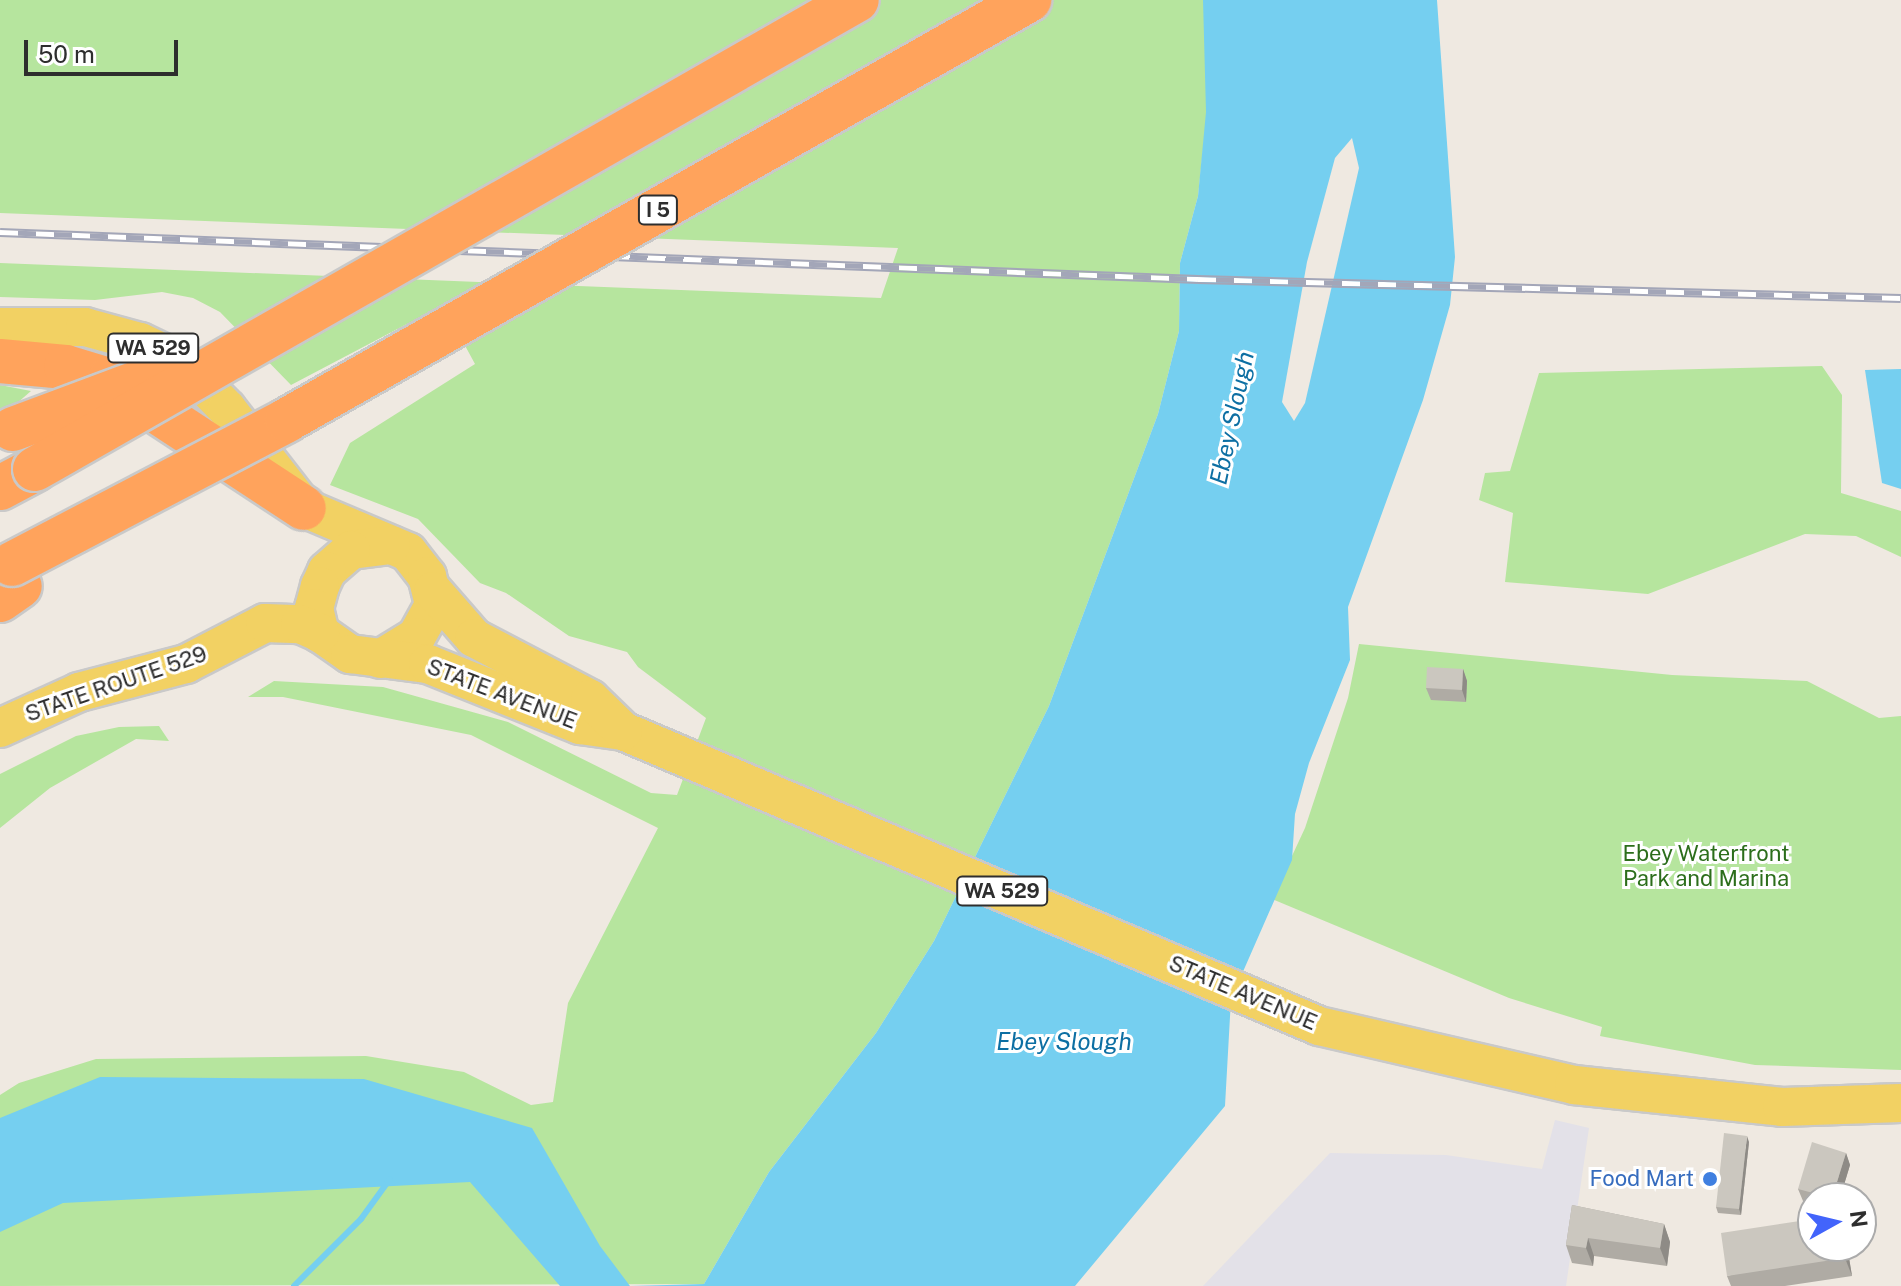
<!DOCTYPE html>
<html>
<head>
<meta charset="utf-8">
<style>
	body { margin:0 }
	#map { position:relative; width:1901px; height:1286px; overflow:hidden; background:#efe9e1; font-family:"Public Sans",sans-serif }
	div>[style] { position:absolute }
	.industrial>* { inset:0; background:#e3e1e8 }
	.green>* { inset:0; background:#b6e59e }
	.water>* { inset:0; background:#75cff0 }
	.pier>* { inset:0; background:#efe9e1 }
	.stream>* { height:6px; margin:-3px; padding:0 3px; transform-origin:3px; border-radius:3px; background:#75cff0 }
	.roads { filter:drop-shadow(2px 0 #c9c9c9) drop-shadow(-2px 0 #c9c9c9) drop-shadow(0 2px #c9c9c9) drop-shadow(0 -2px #c9c9c9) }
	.primary>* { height:38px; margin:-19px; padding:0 19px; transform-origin:19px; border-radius:19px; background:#f2d163 }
	.highway>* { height:44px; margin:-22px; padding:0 22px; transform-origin:22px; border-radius:22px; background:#ffa35c }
	.rail>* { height:9px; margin-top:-4.5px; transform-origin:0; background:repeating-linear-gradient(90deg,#fff 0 18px,#a3a6b8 0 36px); box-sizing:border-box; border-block:2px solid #a3a6b8 }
	.bridges { filter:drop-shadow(2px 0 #c9c9c9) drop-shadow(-2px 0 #c9c9c9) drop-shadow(0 2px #c9c9c9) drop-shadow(0 -2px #c9c9c9) }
	.highway-bridge>* { height:44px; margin:-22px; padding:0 22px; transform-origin:22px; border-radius:22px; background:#ffa35c }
	.wall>* { inset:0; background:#afaba4 }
	.shaded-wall>* { inset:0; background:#8e8b86 }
	.building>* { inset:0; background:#cbc7bf }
	.dots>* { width:22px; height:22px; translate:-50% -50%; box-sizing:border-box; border:4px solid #fff; border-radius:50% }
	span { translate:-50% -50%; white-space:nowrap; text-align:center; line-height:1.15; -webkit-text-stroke:6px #fff; paint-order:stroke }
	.shield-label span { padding:2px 6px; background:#fff; border:2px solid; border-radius:6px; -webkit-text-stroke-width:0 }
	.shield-label { font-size:20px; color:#2e2e2e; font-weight:700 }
	.street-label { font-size:22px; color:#2e2e2e }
	.park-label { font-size:22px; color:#2c6e1b }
	.shop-label { font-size:22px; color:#366cbe }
	.right { translate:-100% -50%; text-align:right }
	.water-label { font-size:24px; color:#0d6fa3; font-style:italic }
	.north { position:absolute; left:1797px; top:1182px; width:80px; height:80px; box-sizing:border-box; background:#fff; border:2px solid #ababab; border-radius:50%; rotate:82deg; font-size:22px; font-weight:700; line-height:32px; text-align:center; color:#2e2e2e }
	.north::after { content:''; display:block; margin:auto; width:28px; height:36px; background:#4264fb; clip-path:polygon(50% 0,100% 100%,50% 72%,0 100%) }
	.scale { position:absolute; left:24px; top:40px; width:154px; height:36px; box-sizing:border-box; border:4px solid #2e2e2e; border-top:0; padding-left:10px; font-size:24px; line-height:28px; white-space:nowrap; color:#2e2e2e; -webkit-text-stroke:6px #fff; paint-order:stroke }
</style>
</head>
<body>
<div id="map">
	<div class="industrial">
		<i style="clip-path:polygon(1555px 1120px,1589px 1128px,1566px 1286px,1203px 1286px,1330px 1153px,1446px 1155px,1542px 1169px)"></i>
	</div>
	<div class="green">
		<i style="clip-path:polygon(0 0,1219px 0,1198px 196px,1180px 263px,1179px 331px,1158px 414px,1049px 706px,934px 941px,876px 1033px,769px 1172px,704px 1284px,0 1286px,0 1095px,19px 1083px,96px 1059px,366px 1056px,464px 1072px,531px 1105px,553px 1102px,568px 1003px,658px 828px,471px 735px,283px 697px,248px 697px,274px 681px,383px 687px,508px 722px,651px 793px,677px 795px,706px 718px,638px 667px,627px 652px,569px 636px,506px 593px,480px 583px,418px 519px,330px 485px,350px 443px,475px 364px,443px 305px,291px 385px,220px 312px,193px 298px,162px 292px,95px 300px,0 297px,0 263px,881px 298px,898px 248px,0 213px)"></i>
		<i style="clip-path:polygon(1822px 366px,1842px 395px,1841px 493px,1901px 511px,1901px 557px,1856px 536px,1805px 534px,1648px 594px,1505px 582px,1513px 513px,1479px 500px,1485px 473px,1510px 471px,1539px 373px)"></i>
		<i style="clip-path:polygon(0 385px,31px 391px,0 418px)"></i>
		<i style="clip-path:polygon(1359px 644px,1672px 675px,1807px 681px,1879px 718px,1901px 716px,1901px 1070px,1755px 1065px,1605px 1037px,1600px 1036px,1602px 1027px,1509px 998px,1272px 899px,1305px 828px,1348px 698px)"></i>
		<i style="clip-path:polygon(159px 726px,169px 741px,136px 739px,50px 788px,0 828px,0 774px,76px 736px,119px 727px)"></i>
	</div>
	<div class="water">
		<i style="clip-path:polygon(1203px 0,1437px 0,1455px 257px,1450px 305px,1423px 400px,1348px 607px,1350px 660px,1309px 763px,1295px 814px,1292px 860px,1231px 999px,1225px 1106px,1075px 1286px,560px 1286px,470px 1182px,63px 1203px,0 1232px,0 1118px,100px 1077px,364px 1079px,532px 1128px,600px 1246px,630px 1286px,704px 1284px,769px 1172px,876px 1033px,934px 941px,1049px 706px,1158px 414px,1179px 331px,1180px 263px,1198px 196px,1206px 112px)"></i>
		<i style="clip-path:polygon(1901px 369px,1901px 489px,1882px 483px,1865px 370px)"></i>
	</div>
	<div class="pier">
		<i style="clip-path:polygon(1352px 138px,1359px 168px,1305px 403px,1294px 421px,1282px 402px,1307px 262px,1335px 158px)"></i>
	</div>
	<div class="stream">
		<i style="left:294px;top:1286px;width:95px;rotate:-45deg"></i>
		<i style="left:361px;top:1219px;width:49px;rotate:-54.1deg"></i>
	</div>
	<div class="roads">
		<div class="primary">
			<i style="left:0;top:327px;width:85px"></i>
			<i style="left:85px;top:327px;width:57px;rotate:15.3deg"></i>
			<i style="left:140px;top:342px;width:44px;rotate:25.4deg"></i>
			<i style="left:180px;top:361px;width:67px;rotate:45.6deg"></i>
			<i style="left:227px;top:409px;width:125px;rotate:52.1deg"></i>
			<i style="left:304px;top:508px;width:113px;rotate:22.9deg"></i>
			<i style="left:408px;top:552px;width:31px;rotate:52deg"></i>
			<i style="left:427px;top:576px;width:30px;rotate:76deg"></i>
			<i style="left:434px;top:605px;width:37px;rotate:119deg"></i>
			<i style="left:416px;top:637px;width:42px;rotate:148.6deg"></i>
			<i style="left:391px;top:545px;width:40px;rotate:172.9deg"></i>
			<i style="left:351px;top:550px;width:32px;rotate:139deg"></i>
			<i style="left:327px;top:571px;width:17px;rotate:115deg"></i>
			<i style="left:320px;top:586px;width:23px;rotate:105deg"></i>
			<i style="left:314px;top:608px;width:26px;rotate:77deg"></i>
			<i style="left:320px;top:633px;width:37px;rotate:35deg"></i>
			<i style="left:350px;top:654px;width:79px;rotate:7.3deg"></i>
			<i style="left:428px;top:664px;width:164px;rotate:21.9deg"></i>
			<i style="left:580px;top:725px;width:43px;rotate:7.9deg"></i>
			<i style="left:623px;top:731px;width:756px;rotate:22.97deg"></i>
			<i style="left:1319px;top:1026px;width:262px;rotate:13deg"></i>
			<i style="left:1574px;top:1085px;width:209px;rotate:6deg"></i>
			<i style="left:1782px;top:1107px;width:119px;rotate:-1.9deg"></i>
			<i style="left:433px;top:591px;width:62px;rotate:48.9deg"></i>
			<i style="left:474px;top:638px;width:131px;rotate:27.7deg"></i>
			<i style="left:590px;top:699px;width:46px;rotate:44.1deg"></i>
			<i style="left:0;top:728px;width:87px;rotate:-24.5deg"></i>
			<i style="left:79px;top:692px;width:111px;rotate:-14.7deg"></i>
			<i style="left:186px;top:664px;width:89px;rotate:-27.4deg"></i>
			<i style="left:265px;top:623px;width:35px;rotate:2deg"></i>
			<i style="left:300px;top:624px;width:22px;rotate:24deg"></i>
		</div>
		<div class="highway">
			<i style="left:0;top:361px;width:66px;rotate:5.2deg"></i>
			<i style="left:66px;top:367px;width:45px;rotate:16.8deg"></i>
			<i style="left:109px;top:380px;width:233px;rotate:33.3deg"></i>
			<i style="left:0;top:488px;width:40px;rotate:-28deg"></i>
			<i style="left:0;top:600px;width:24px;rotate:-35deg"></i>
		</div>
	</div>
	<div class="rail">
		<i style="left:0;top:232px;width:1199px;rotate:2.25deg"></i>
		<i style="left:1198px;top:279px;width:703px;rotate:1.55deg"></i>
	</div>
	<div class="bridges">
		<div class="highway-bridge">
			<i style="left:13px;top:429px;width:155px;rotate:-20.4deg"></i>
			<i style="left:35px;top:469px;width:946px;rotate:-29.71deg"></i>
			<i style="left:12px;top:564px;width:310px;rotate:-27.6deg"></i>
			<i style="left:287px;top:420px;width:853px;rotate:-29.51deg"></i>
		</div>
	</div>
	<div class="wall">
		<i style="clip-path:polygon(1463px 669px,1467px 681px,1466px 702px,1431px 700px,1426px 688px)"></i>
		<i style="clip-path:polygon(1749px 1142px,1741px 1215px,1718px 1213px,1716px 1207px)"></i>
		<i style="clip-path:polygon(1846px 1153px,1850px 1165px,1840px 1198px,1813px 1198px,1813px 1204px,1803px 1201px,1798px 1189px)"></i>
		<i style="clip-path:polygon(1572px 1205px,1664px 1224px,1670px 1242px,1667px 1266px,1594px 1256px,1593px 1266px,1572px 1263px,1566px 1245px)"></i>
		<i style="clip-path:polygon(1847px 1246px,1852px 1276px,1785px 1286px,1731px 1286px,1727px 1276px)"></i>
	</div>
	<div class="shaded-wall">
		<i style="clip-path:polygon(1463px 669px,1467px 681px,1466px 702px,1462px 690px)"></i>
		<i style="clip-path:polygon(1747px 1136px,1749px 1142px,1741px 1215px,1739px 1209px)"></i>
		<i style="clip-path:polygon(1846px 1153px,1850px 1165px,1840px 1198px,1832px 1198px)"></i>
		<i style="clip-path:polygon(1664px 1224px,1670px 1242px,1667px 1266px,1660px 1248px)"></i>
		<i style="clip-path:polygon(1588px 1238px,1594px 1256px,1593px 1266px,1586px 1248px)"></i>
		<i style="clip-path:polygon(1844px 1246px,1847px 1246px,1852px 1276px,1845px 1258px)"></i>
	</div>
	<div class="building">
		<i style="clip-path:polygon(1427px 667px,1463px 669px,1462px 690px,1426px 688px)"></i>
		<i style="clip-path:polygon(1724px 1133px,1747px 1136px,1739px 1209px,1716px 1207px)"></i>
		<i style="clip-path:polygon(1812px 1142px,1846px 1153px,1832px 1198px,1798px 1189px)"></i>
		<i style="clip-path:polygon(1572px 1205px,1664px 1224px,1660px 1248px,1588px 1238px,1586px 1248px,1566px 1245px)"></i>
		<i style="clip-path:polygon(1813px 1219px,1813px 1246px,1844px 1246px,1845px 1258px,1727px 1276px,1721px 1233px)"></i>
	</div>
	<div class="dots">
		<i style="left:1710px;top:1179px;background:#3f7fe0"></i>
	</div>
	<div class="shield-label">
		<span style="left:658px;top:210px">I 5</span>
		<span style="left:153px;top:348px">WA 529</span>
		<span style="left:1002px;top:891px">WA 529</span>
	</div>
	<div class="street-label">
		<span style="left:116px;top:684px;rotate:-19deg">STATE ROUTE 529</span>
		<span style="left:502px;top:694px;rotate:21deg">STATE AVENUE</span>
		<span style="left:1243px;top:993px;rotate:23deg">STATE AVENUE</span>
	</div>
	<div class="park-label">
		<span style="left:1706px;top:866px">Ebey Waterfront<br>Park and Marina</span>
	</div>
	<div class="shop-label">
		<span class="right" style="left:1694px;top:1179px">Food Mart</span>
	</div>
	<div class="water-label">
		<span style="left:1232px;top:418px;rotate:-78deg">Ebey Slough</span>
		<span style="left:1064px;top:1042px">Ebey Slough</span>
	</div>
	<div class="north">N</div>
	<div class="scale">50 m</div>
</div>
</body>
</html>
